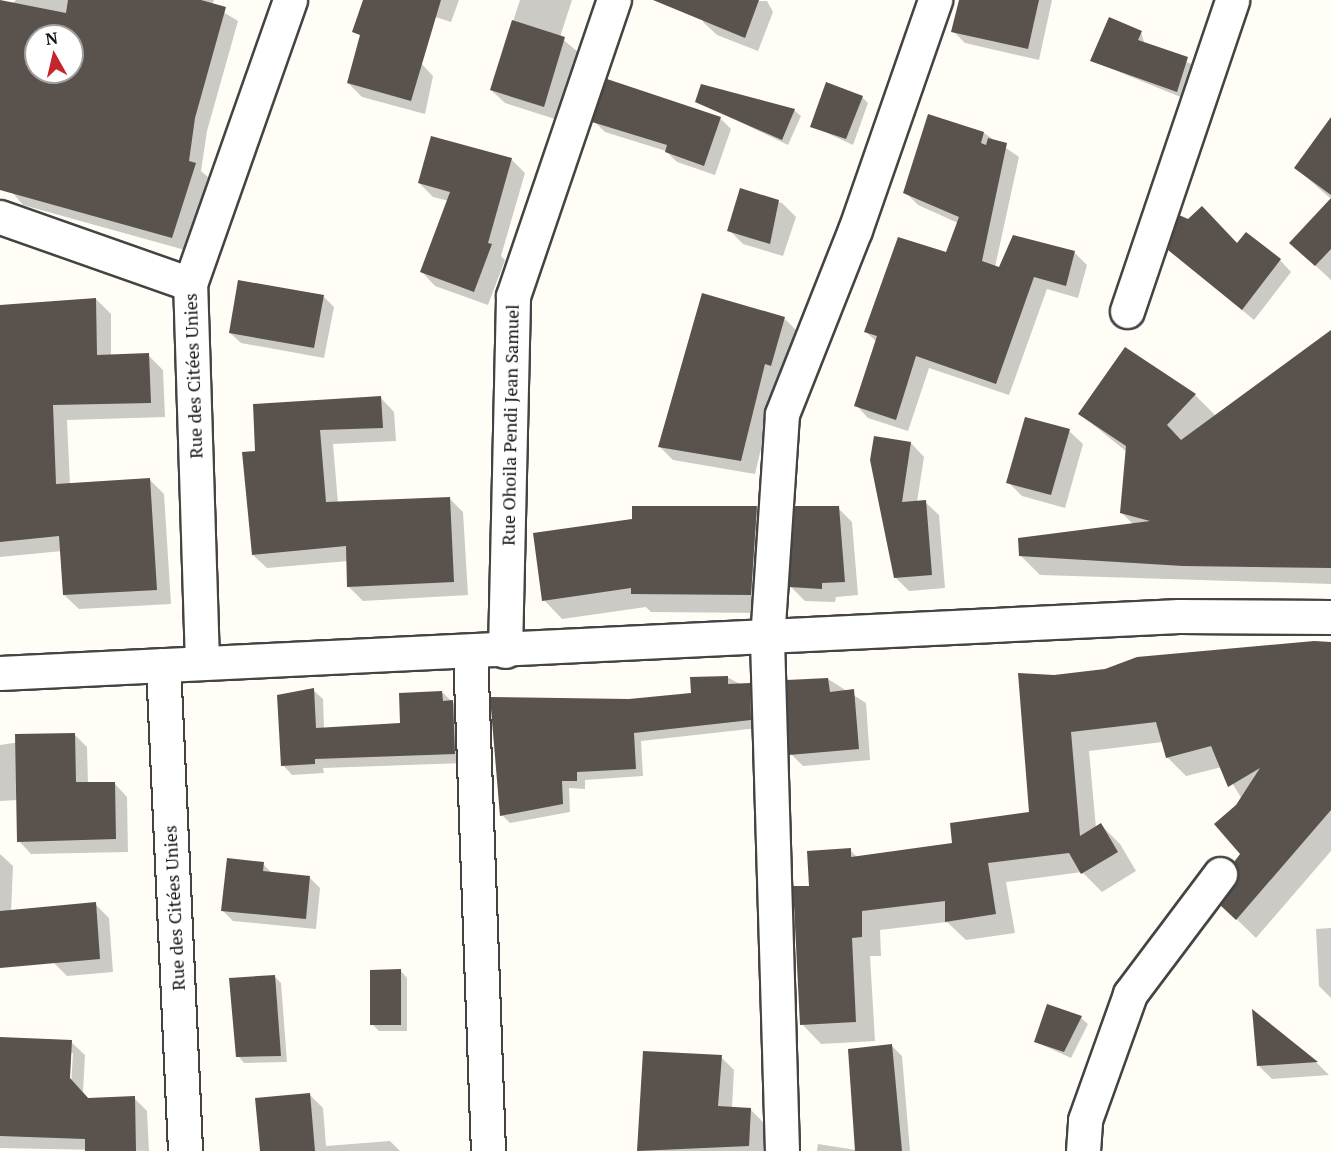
<!DOCTYPE html>
<html>
<head>
<meta charset="utf-8">
<style>
	body { margin:0 }
	#map { position:relative; width:1331px; height:1151px; overflow:hidden; background:#fffdf5; font-family:"PT Serif",serif }
	div>[style] { position:absolute }
	.shadow>* { inset:0; background:#0003 }
	.building>* { inset:0; background:#5a524d }
	.roads { filter:drop-shadow(2px 0 #444) drop-shadow(-2px 0 #444) drop-shadow(0 2px #444) drop-shadow(0 -2px #444) }
	.minor>* { height:33px; margin:-16.5px; padding:0 16.5px; transform-origin:16.5px; border-radius:16.5px; background:#fff }
	span { translate:-50% -50%; white-space:nowrap; text-align:center; line-height:1.15; -webkit-text-stroke:6px #fff; paint-order:stroke }
	.street-label { font-size:18px; color:#111 }
	.north { position:absolute; left:24px; top:24px; width:60px; height:60px; box-sizing:border-box; background:#fff; border:2px solid #a0a0a0; border-radius:50%; rotate:352deg; font-size:16px; font-weight:700; line-height:24px; text-align:center; color:#111 }
	.north::after { content:''; display:block; margin:auto; width:21px; height:27px; background:#c4262e; clip-path:polygon(50% 0,100% 100%,50% 72%,0 100%) }
</style>
</head>
<body>
<div id="map">
	<div class="shadow">
		<i style="clip-path:polygon(evenodd,16px 0,214px 0,212px 5px,238px 21px,207px 131px,201px 171px,208px 177px,185px 250px,23px 205px,0 178px,0 15px,16px 0,36px 36px,72px 36px,72px 72px,36px 72px,36px 36px)"></i>
		<i style="clip-path:polygon(382px 0,459px 0,451px 22px)"></i>
		<i style="clip-path:polygon(520px 0,572px 0,560px 37px,578px 52px,558px 120px,505px 103px,491px 90px)"></i>
		<i style="clip-path:polygon(711px 0,767px 1px,773px 12px,758px 51px,717px 35px,703px 22px)"></i>
		<i style="clip-path:polygon(960px 0,1052px 0,1039px 60px,965px 43px,953px 31px)"></i>
		<i style="clip-path:polygon(1141px 32px,1145px 45px,1194px 65px,1183px 98px,1092px 61px)"></i>
		<i style="clip-path:polygon(420px 62px,433px 76px,425px 114px,362px 97px,348px 83px)"></i>
		<i style="clip-path:polygon(608px 81px,721px 119px,731px 129px,715px 175px,677px 162px,666px 151px,605px 132px,594px 121px)"></i>
		<i style="clip-path:polygon(862px 97px,868px 103px,853px 145px,812px 126px)"></i>
		<i style="clip-path:polygon(696px 101px,794px 110px,801px 116px,788px 145px)"></i>
		<i style="clip-path:polygon(1331px 119px,1331px 199px,1296px 168px)"></i>
		<i style="clip-path:polygon(984px 133px,1019px 157px,995px 267px,1000px 269px,1014px 237px,1075px 253px,1087px 265px,1078px 298px,1047px 289px,1009px 395px,929px 368px,908px 431px,868px 418px,856px 405px,877px 342px,866px 332px,947px 254px,958px 223px,918px 205px,905px 192px)"></i>
		<i style="clip-path:polygon(511px 159px,525px 173px,501px 256px,505px 260px,488px 305px,435px 286px,422px 272px,449px 201px,433px 197px,419px 183px)"></i>
		<i style="clip-path:polygon(741px 190px,782px 203px,796px 217px,783px 256px,743px 244px,729px 230px)"></i>
		<i style="clip-path:polygon(1331px 200px,1331px 280px,1291px 243px)"></i>
		<i style="clip-path:polygon(1238px 245px,1280px 260px,1291px 272px,1254px 320px,1169px 249px)"></i>
		<i style="clip-path:polygon(324px 297px,334px 307px,324px 358px,241px 343px,230px 333px)"></i>
		<i style="clip-path:polygon(96px 299px,111px 314px,111px 356px,148px 355px,163px 370px,165px 417px,67px 420px,70px 485px,150px 480px,164px 494px,171px 604px,79px 609px,64px 595px,62px 551px,0 557px,0 307px)"></i>
		<i style="clip-path:polygon(785px 319px,798px 332px,785px 379px,778px 377px,755px 474px,673px 460px,659px 446px)"></i>
		<i style="clip-path:polygon(1331px 332px,1331px 584px,1040px 575px,1020px 555px,1134px 525px,1121px 512px,1127px 452px,1080px 414px,1125px 349px,1195px 395px,1216px 416px)"></i>
		<i style="clip-path:polygon(381px 398px,394px 412px,396px 441px,333px 444px,338px 503px,449px 498px,463px 512px,468px 595px,363px 601px,349px 587px,348px 561px,267px 568px,253px 555px,257px 453px)"></i>
		<i style="clip-path:polygon(1069px 431px,1083px 444px,1065px 508px,1022px 496px,1008px 482px)"></i>
		<i style="clip-path:polygon(911px 443px,924px 457px,917px 502px,925px 502px,939px 515px,945px 588px,909px 591px,895px 577px,871px 460px)"></i>
		<i style="clip-path:polygon(756px 508px,775px 526px,769px 613px,651px 612px,646px 607px,562px 619px,544px 600px)"></i>
		<i style="clip-path:polygon(838px 508px,852px 522px,858px 595px,836px 597px,835px 602px,805px 601px,791px 587px)"></i>
		<i style="clip-path:polygon(1331px 644px,1331px 851px,1256px 938px,1222px 905px,1240px 877px,1242px 854px,1237px 806px,1242px 799px,1222px 767px,1186px 776px,1167px 757px,1163px 742px,1089px 751px,1096px 828px,1101px 825px,1120px 844px,1136px 871px,1102px 892px,1082px 872px,1006px 882px,1015px 933px,966px 940px,947px 922px,880px 930px,881px 956px,870px 956px,875px 1041px,821px 1044px,802px 1024px,811px 887px,850px 850px,858px 858px,954px 844px,1031px 813px,1054px 676px)"></i>
		<i style="clip-path:polygon(727px 677px,757px 693px,758px 728px,641px 741px,643px 776px,585px 780px,585px 789px,569px 788px,570px 812px,510px 823px,502px 815px,629px 701px,692px 695px)"></i>
		<i style="clip-path:polygon(828px 679px,866px 703px,870px 760px,803px 766px,791px 754px)"></i>
		<i style="clip-path:polygon(313px 690px,323px 699px,324px 729px,402px 724px,442px 692px,462px 711px,464px 763px,323px 768px,324px 773px,292px 775px,283px 765px)"></i>
		<i style="clip-path:polygon(74px 734px,87px 747px,88px 784px,115px 784px,127px 797px,128px 852px,31px 854px,19px 841px,18px 800px,0 801px,0 745px)"></i>
		<i style="clip-path:polygon(0 854px,13px 866px,10px 936px,0 936px)"></i>
		<i style="clip-path:polygon(263px 864px,273px 874px,309px 877px,320px 888px,316px 929px,233px 921px,222px 910px)"></i>
		<i style="clip-path:polygon(95px 904px,109px 918px,113px 972px,67px 976px,54px 963px)"></i>
		<i style="clip-path:polygon(1331px 928px,1331px 998px,1319px 986px,1316px 929px)"></i>
		<i style="clip-path:polygon(401px 971px,407px 978px,407px 1031px,379px 1031px,372px 1024px)"></i>
		<i style="clip-path:polygon(274px 976px,281px 983px,287px 1062px,244px 1063px,238px 1056px)"></i>
		<i style="clip-path:polygon(1254px 1013px,1317px 1063px,1329px 1075px,1272px 1079px,1258px 1065px)"></i>
		<i style="clip-path:polygon(1081px 1018px,1088px 1024px,1071px 1058px,1036px 1042px)"></i>
		<i style="clip-path:polygon(evenodd,0 1040px,71px 1042px,85px 1055px,83px 1092px,89px 1099px,134px 1098px,147px 1111px,149px 1151px,0 1148px,0 1040px,70px 1053px,73px 1053px,71px 1085px,68px 1085px,70px 1053px)"></i>
		<i style="clip-path:polygon(892px 1046px,902px 1056px,910px 1151px,817px 1151px,818px 1144px,856px 1150px)"></i>
		<i style="clip-path:polygon(644px 1052px,721px 1057px,734px 1070px,732px 1108px,750px 1109px,764px 1123px,764px 1151px,638px 1151px)"></i>
		<i style="clip-path:polygon(310px 1095px,323px 1108px,326px 1146px,390px 1141px,400px 1151px,261px 1151px)"></i>
	</div>
	<div class="building">
		<i style="clip-path:polygon(evenodd,0 0,66px 13px,68px 0,201px 0,226px 7px,195px 118px,189px 161px,196px 163px,172px 238px,0 190px,0 0,36px 36px,72px 36px,72px 72px,36px 72px,36px 36px)"></i>
		<i style="clip-path:polygon(363px 0,441px 0,411px 101px,347px 83px,360px 35px,352px 32px)"></i>
		<i style="clip-path:polygon(653px 0,759px 0,745px 38px)"></i>
		<i style="clip-path:polygon(959px 0,1039px 0,1028px 49px,951px 32px)"></i>
		<i style="clip-path:polygon(1109px 17px,1142px 31px,1138px 40px,1188px 57px,1177px 92px,1090px 61px)"></i>
		<i style="clip-path:polygon(512px 20px,565px 37px,544px 107px,490px 90px)"></i>
		<i style="clip-path:polygon(607px 79px,721px 117px,704px 166px,665px 152px,667px 145px,592px 122px)"></i>
		<i style="clip-path:polygon(826px 82px,863px 96px,846px 139px,810px 127px)"></i>
		<i style="clip-path:polygon(701px 84px,795px 109px,782px 140px,695px 102px)"></i>
		<i style="clip-path:polygon(928px 114px,984px 132px,981px 143px,986px 145px,988px 138px,1007px 143px,982px 261px,999px 267px,1013px 235px,1075px 251px,1066px 286px,1034px 277px,996px 384px,916px 356px,896px 420px,854px 406px,877px 336px,864px 332px,898px 237px,946px 252px,959px 217px,903px 193px)"></i>
		<i style="clip-path:polygon(1331px 117px,1331px 195px,1294px 168px)"></i>
		<i style="clip-path:polygon(431px 136px,512px 158px,488px 243px,492px 244px,474px 292px,420px 272px,450px 192px,418px 183px)"></i>
		<i style="clip-path:polygon(740px 188px,779px 200px,770px 244px,727px 231px)"></i>
		<i style="clip-path:polygon(1331px 198px,1331px 249px,1315px 266px,1289px 243px)"></i>
		<i style="clip-path:polygon(1202px 206px,1237px 243px,1246px 232px,1281px 259px,1242px 310px,1168px 250px,1179px 215px,1188px 219px)"></i>
		<i style="clip-path:polygon(238px 280px,324px 295px,314px 348px,229px 333px)"></i>
		<i style="clip-path:polygon(702px 293px,785px 317px,771px 366px,765px 364px,741px 461px,658px 447px)"></i>
		<i style="clip-path:polygon(96px 298px,97px 355px,149px 353px,151px 403px,53px 405px,56px 484px,150px 478px,157px 590px,63px 595px,59px 536px,0 542px,0 305px)"></i>
		<i style="clip-path:polygon(1331px 330px,1331px 568px,1183px 566px,1019px 556px,1018px 538px,1150px 521px,1120px 513px,1126px 446px,1078px 414px,1125px 347px,1196px 394px,1167px 425px,1181px 440px)"></i>
		<i style="clip-path:polygon(381px 396px,383px 428px,320px 430px,326px 502px,450px 497px,454px 582px,347px 587px,346px 546px,252px 555px,242px 452px,255px 451px,253px 404px)"></i>
		<i style="clip-path:polygon(1025px 417px,1070px 429px,1051px 495px,1006px 483px)"></i>
		<i style="clip-path:polygon(874px 436px,911px 442px,902px 502px,926px 500px,932px 575px,894px 578px,870px 460px)"></i>
		<i style="clip-path:polygon(632px 506px,757px 506px,751px 595px,631px 594px,631px 588px,542px 601px,533px 533px,632px 519px)"></i>
		<i style="clip-path:polygon(795px 506px,839px 506px,845px 582px,822px 583px,822px 589px,789px 587px)"></i>
		<i style="clip-path:polygon(1314px 641px,1331px 642px,1331px 810px,1236px 920px,1220px 905px,1238px 877px,1234px 862px,1240px 854px,1214px 824px,1236px 805px,1260px 768px,1228px 787px,1211px 746px,1166px 758px,1156px 722px,1071px 732px,1080px 836px,1101px 823px,1118px 852px,1081px 874px,1069px 853px,988px 863px,996px 914px,945px 922px,945px 901px,862px 911px,862px 937px,852px 938px,856px 1022px,800px 1025px,793px 886px,809px 886px,807px 851px,851px 848px,851px 857px,952px 843px,950px 823px,1029px 812px,1018px 673px,1054px 675px,1105px 669px,1137px 657px)"></i>
		<i style="clip-path:polygon(728px 676px,728px 684px,750px 683px,751px 720px,634px 733px,636px 769px,577px 772px,577px 781px,562px 781px,563px 804px,500px 816px,490px 697px,629px 699px,691px 693px,690px 677px)"></i>
		<i style="clip-path:polygon(828px 678px,830px 692px,854px 689px,859px 749px,789px 755px,787px 680px)"></i>
		<i style="clip-path:polygon(314px 688px,316px 728px,400px 723px,399px 693px,442px 691px,443px 701px,453px 700px,455px 754px,315px 759px,315px 764px,281px 766px,277px 695px)"></i>
		<i style="clip-path:polygon(75px 733px,76px 782px,115px 782px,116px 839px,17px 842px,15px 734px)"></i>
		<i style="clip-path:polygon(227px 858px,264px 862px,263px 871px,310px 876px,306px 919px,221px 911px)"></i>
		<i style="clip-path:polygon(96px 902px,100px 959px,0 968px,0 911px)"></i>
		<i style="clip-path:polygon(401px 969px,401px 1025px,370px 1025px,370px 970px)"></i>
		<i style="clip-path:polygon(275px 975px,281px 1056px,236px 1057px,229px 978px)"></i>
		<i style="clip-path:polygon(1047px 1004px,1082px 1016px,1064px 1052px,1034px 1042px)"></i>
		<i style="clip-path:polygon(1252px 1009px,1318px 1062px,1257px 1066px)"></i>
		<i style="clip-path:polygon(0 1037px,72px 1040px,70px 1078px,88px 1098px,135px 1096px,136px 1151px,85px 1151px,85px 1139px,0 1136px)"></i>
		<i style="clip-path:polygon(892px 1044px,902px 1151px,855px 1151px,848px 1049px)"></i>
		<i style="clip-path:polygon(643px 1051px,722px 1055px,718px 1106px,751px 1108px,749px 1146px,637px 1151px)"></i>
		<i style="clip-path:polygon(310px 1093px,315px 1151px,260px 1151px,255px 1098px)"></i>
	</div>
	<div class="roads">
		<div class="minor">
			<i style="left:0;top:217px;width:201px;rotate:19.4deg"></i>
			<i style="left:1127px;top:311px;width:328px;rotate:-71.3deg"></i>
			<i style="left:470px;top:651px;width:500px;rotate:87.94deg"></i>
			<i style="left:505px;top:651px;width:355px;rotate:-88.7deg"></i>
			<i style="left:513px;top:296px;width:313px;rotate:-71.2deg"></i>
			<i style="left:202px;top:662px;width:378px;rotate:-91.8deg"></i>
			<i style="left:190px;top:284px;width:301px;rotate:-70.6deg"></i>
			<i style="left:163px;top:665px;width:486px;rotate:87.4deg"></i>
			<i style="left:0;top:673px;width:1180px;rotate:-2.77deg"></i>
			<i style="left:1179px;top:616px;width:152px;rotate:0.4deg"></i>
			<i style="left:782px;top:1151px;width:511px;rotate:-91.68deg"></i>
			<i style="left:767px;top:640px;width:226px;rotate:-86.2deg"></i>
			<i style="left:782px;top:414px;width:198px;rotate:-68.4deg"></i>
			<i style="left:855px;top:230px;width:244px;rotate:-70.8deg"></i>
			<i style="left:1083px;top:1151px;width:31px;rotate:-86deg"></i>
			<i style="left:1085px;top:1120px;width:134px;rotate:-70.3deg"></i>
			<i style="left:1130px;top:994px;width:150px;rotate:-53.1deg"></i>
		</div>
	</div>
	<div class="street-label">
		<span style="left:193px;top:376px;rotate:-92deg">Rue des Citées Unies</span>
		<span style="left:510px;top:425px;rotate:-89deg">Rue Ohoila Pendi Jean Samuel</span>
		<span style="left:174px;top:908px;rotate:-93deg">Rue des Citées Unies</span>
	</div>
	<div class="north">N</div>
</div>
</body>
</html>
